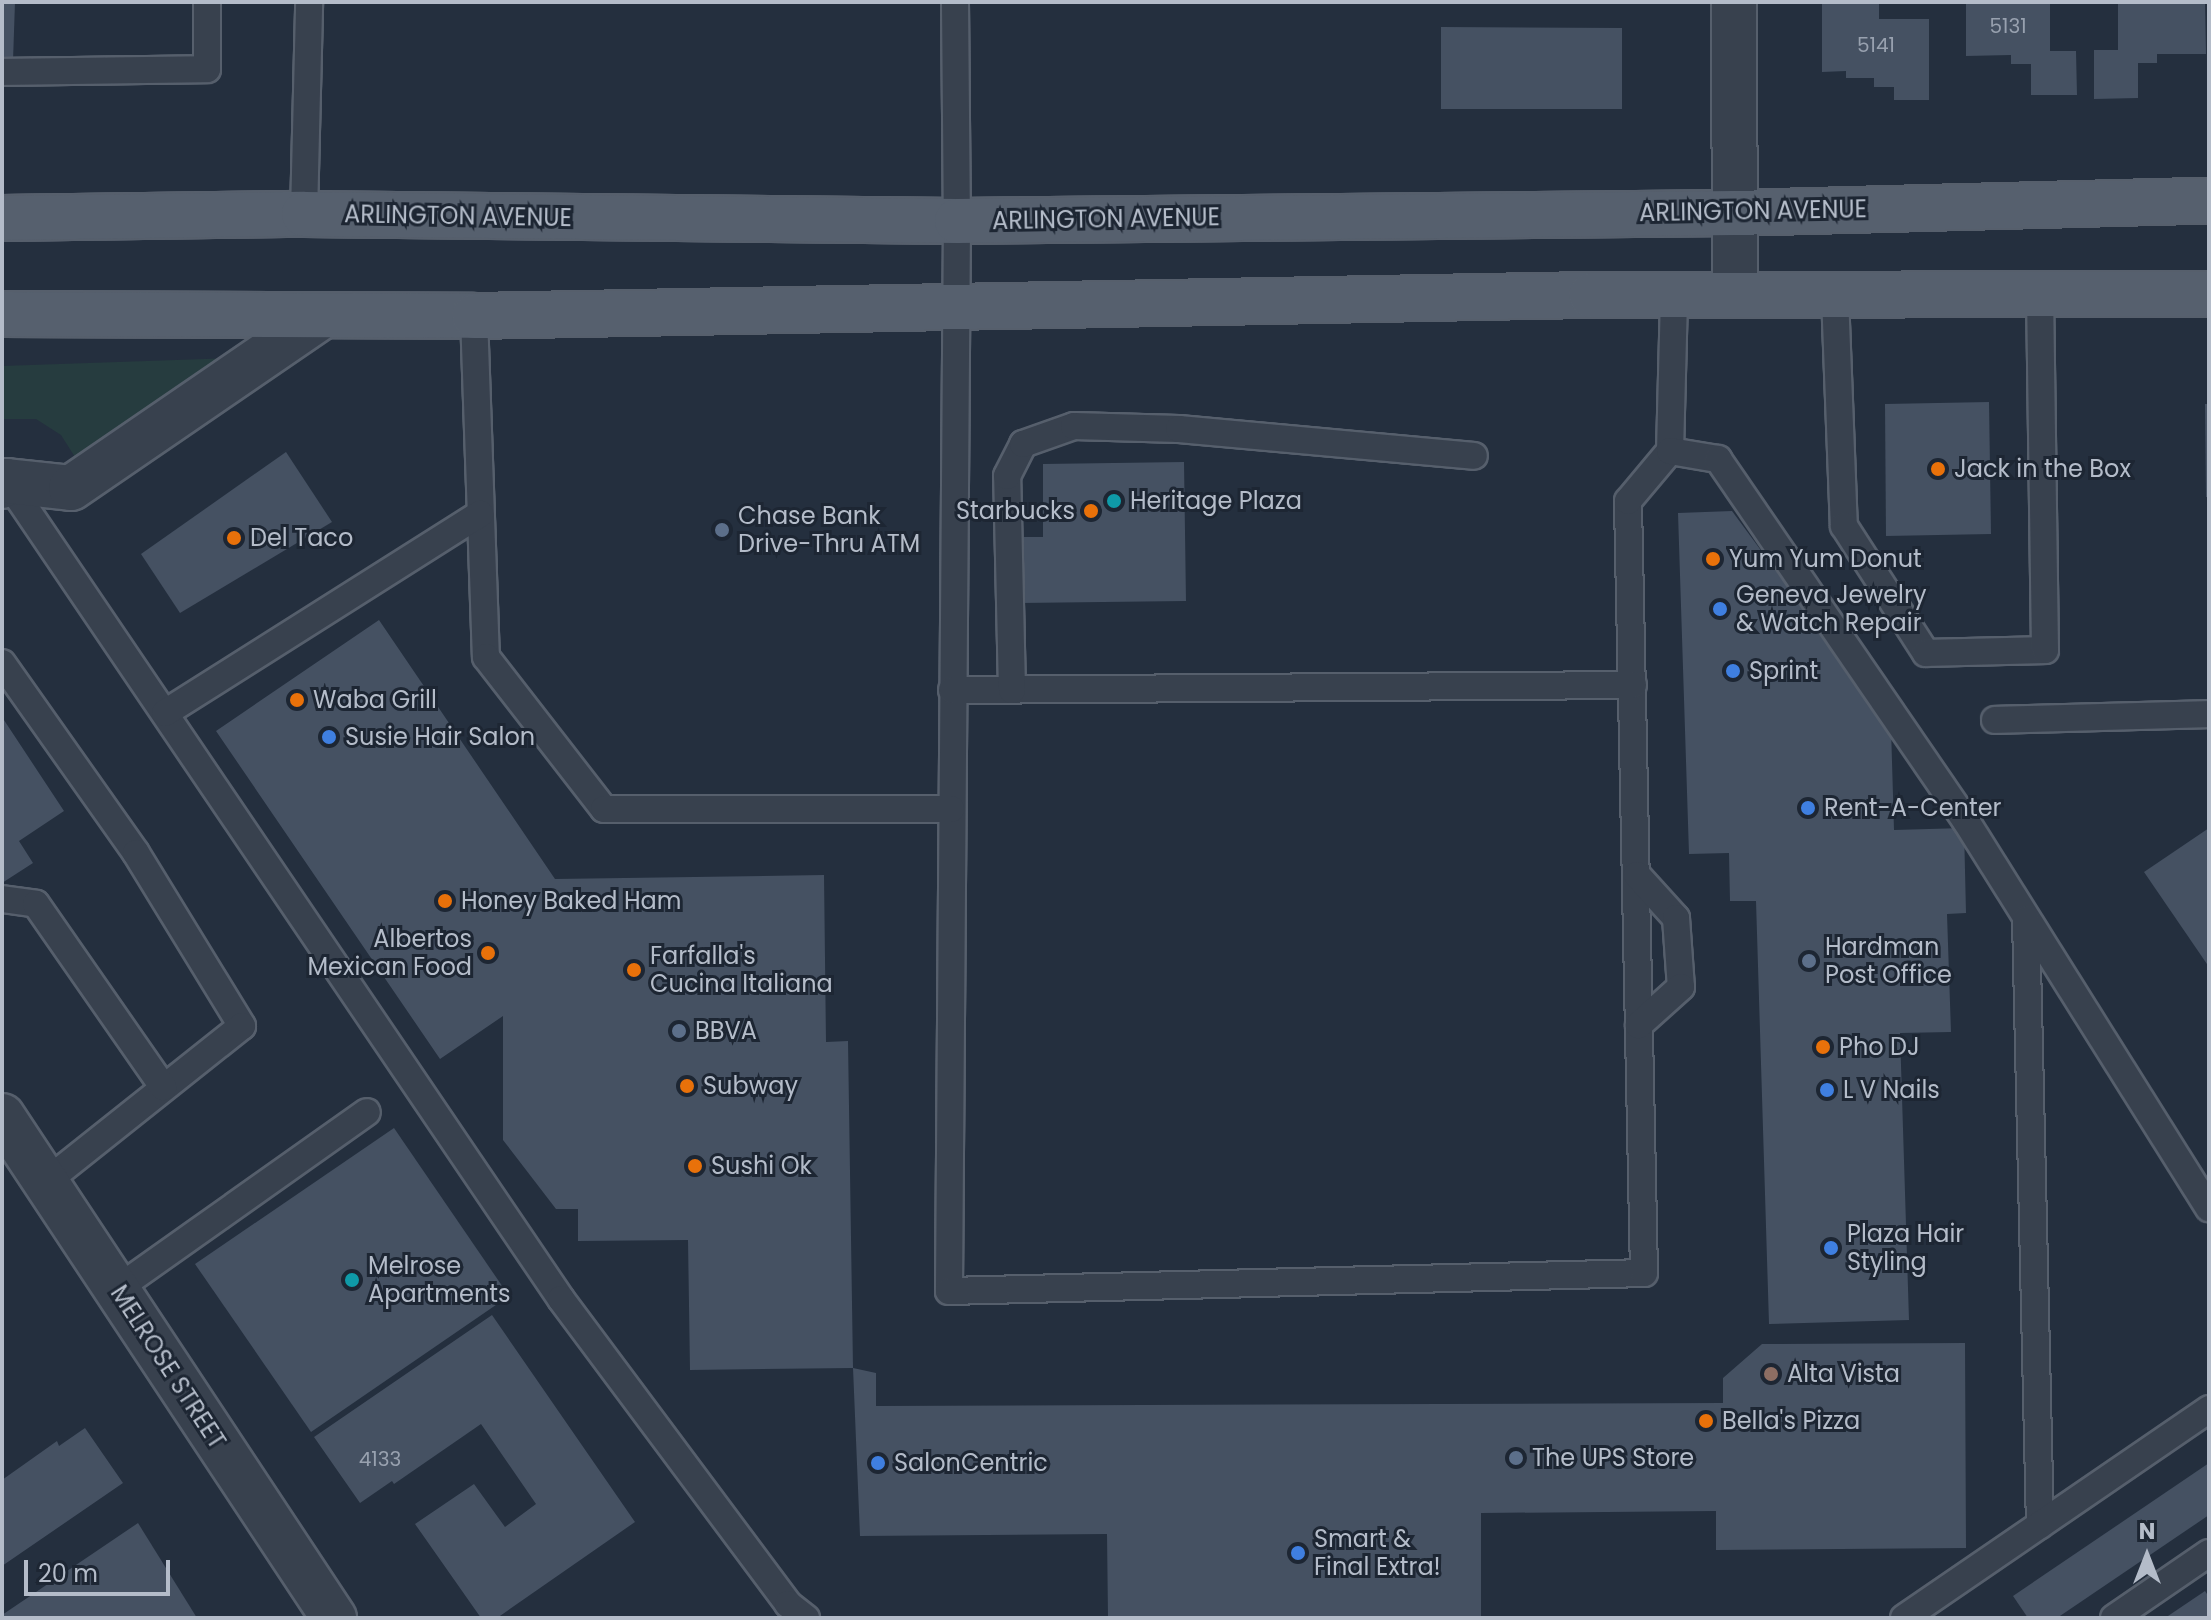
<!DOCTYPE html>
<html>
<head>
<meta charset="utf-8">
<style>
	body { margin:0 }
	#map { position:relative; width:2211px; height:1620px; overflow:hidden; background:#242f3e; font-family:Poppins,sans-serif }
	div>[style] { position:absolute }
	.green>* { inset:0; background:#263c3f }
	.building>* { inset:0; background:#455162 }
	.roads { filter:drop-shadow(2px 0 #565f6c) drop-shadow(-2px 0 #565f6c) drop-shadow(0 2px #565f6c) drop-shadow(0 -2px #565f6c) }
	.service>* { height:26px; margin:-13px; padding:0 13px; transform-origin:13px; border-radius:13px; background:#38414e }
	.minor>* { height:44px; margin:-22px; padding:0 22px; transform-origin:22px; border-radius:22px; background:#38414e }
	.primary>* { height:44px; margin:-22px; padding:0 22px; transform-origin:22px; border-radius:22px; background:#56606e }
	.dots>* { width:22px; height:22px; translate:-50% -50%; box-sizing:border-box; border:4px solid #1d2633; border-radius:50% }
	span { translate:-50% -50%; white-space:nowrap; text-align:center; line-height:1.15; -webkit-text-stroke:6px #1d2633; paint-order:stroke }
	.number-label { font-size:20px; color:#98a1af }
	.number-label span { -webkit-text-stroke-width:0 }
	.street-label { font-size:24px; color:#b4bcc9 }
	.poi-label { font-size:24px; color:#b4bcc9 }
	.left { translate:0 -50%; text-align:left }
	.right { translate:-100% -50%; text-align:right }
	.frame { position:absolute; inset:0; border:4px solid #b4bcc9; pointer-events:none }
	.north { position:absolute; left:2107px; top:1516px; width:80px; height:80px; -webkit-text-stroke:6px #1d2633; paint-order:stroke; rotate:0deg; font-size:22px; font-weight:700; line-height:32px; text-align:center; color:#b4bcc9 }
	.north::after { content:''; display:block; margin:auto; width:28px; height:36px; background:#b4bcc9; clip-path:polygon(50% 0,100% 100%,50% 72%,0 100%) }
	.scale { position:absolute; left:24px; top:1560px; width:146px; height:36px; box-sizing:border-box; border:4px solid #b4bcc9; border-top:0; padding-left:10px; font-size:24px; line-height:28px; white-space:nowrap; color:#b4bcc9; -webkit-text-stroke:6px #1d2633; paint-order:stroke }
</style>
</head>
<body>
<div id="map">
	<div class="green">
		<i style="clip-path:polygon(263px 357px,82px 468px,61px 435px,36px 419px,2px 419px,2px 366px)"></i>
	</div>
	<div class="building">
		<i style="clip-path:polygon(2px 2px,15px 2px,13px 61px,2px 61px)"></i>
		<i style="clip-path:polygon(1822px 2px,1879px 2px,1879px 19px,1929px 19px,1929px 100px,1894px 100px,1894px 87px,1874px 87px,1874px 78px,1846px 78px,1846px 71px,1822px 72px)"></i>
		<i style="clip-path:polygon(1966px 2px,2050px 2px,2050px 51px,2076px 51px,2077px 95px,2031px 95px,2031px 64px,2011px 64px,2011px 55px,1966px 56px)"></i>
		<i style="clip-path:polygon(2118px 2px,2205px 2px,2206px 54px,2157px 54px,2157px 63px,2138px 63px,2138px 98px,2094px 99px,2094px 50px,2118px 50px)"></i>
		<i style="clip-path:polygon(1441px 27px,1622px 28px,1622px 109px,1441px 109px)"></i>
		<i style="clip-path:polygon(1989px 402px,1991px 534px,1886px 536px,1885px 404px)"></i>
		<i style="clip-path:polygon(2205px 404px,2209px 404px,2209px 497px,2206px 497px)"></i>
		<i style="clip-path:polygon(286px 452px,332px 522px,180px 613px,141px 554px)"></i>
		<i style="clip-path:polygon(1184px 462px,1186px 601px,1020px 603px,1019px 537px,1043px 537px,1043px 464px)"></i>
		<i style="clip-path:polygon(1732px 511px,1891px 727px,1894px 830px,1964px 828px,1966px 913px,1947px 914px,1951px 1032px,1900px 1033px,1909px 1320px,1769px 1324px,1756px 901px,1730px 901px,1729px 853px,1689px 854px,1678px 513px)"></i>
		<i style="clip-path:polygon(379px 620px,555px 879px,824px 875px,826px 1042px,848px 1041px,853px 1368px,690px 1370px,688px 1240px,578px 1241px,578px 1209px,556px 1209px,503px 1140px,503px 1016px,440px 1059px,216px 731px)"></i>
		<i style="clip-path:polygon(2px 717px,64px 811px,19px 841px,33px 863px,2px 883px)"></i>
		<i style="clip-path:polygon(2209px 828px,2209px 967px,2144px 872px)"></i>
		<i style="clip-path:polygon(394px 1128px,509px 1296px,311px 1432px,195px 1264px)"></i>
		<i style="clip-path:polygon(492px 1315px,635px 1522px,497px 1618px,481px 1618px,415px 1524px,474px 1484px,505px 1527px,536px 1504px,481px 1424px,394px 1484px,392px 1481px,360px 1503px,314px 1437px)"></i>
		<i style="clip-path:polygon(1965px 1343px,1966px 1548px,1716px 1550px,1716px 1511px,1481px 1513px,1481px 1618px,1108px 1618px,1107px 1534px,860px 1536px,853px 1368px,876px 1373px,876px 1406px,1723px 1403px,1723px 1378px,1762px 1344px)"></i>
		<i style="clip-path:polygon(85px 1428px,123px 1483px,2px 1566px,2px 1480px,57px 1441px,59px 1446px)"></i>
		<i style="clip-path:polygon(2209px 1463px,2209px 1515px,2057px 1618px,2028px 1618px,2013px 1596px)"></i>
		<i style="clip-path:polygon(138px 1523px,197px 1618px,2px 1618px,2px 1615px)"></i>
		<i style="clip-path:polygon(2205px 1591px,2209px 1597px,2209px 1618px,2165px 1618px)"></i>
	</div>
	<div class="roads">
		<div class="service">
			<i style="left:955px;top:2px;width:219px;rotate:89.5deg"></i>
			<i style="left:957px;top:221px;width:1070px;rotate:90.43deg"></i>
			<i style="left:949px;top:1291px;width:695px;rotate:-1.48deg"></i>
			<i style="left:1644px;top:1273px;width:772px;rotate:-91.19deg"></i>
			<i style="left:1628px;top:501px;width:65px;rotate:-50deg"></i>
			<i style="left:1670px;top:451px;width:157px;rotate:-88.5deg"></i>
			<i style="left:2px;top:72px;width:205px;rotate:-0.8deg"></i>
			<i style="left:207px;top:69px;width:67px;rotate:-90deg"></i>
			<i style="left:304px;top:214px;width:212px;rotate:-88.6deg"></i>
			<i style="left:1835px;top:296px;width:230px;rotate:87.8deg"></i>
			<i style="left:1844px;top:526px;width:151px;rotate:57.2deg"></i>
			<i style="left:1926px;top:653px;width:119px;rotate:-1.4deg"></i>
			<i style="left:2045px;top:650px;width:356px;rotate:-90.8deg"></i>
			<i style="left:474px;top:316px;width:341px;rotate:88deg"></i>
			<i style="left:486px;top:657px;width:192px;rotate:52.2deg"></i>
			<i style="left:604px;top:809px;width:347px"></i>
			<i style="left:1670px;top:451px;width:49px;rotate:9.5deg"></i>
			<i style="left:1718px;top:459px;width:439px;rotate:55.6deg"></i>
			<i style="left:1966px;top:821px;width:457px;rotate:57.9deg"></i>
			<i style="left:7px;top:481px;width:988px;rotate:55.89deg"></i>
			<i style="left:561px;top:1299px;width:380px;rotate:53.3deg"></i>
			<i style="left:788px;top:1604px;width:23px;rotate:38deg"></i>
			<i style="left:2px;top:663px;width:232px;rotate:54.8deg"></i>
			<i style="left:136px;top:853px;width:203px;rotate:58.5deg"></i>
			<i style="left:242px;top:1026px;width:251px;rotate:141.5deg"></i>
			<i style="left:952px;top:690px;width:681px;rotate:-0.42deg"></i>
			<i style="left:1012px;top:690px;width:214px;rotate:-91.3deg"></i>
			<i style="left:1007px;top:476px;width:36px;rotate:-63deg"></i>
			<i style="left:1023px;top:444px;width:54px;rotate:-19.4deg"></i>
			<i style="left:1074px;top:426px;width:105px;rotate:1.6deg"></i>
			<i style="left:1179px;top:429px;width:296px;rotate:5.2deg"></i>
			<i style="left:165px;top:713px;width:373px;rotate:-32.3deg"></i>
			<i style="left:1995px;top:720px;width:214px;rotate:-1.6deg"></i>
			<i style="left:1637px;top:875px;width:58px;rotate:47.8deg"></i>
			<i style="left:1676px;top:918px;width:69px;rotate:85.9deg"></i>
			<i style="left:1681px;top:987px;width:57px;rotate:137.9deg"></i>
			<i style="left:2px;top:899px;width:34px;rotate:8deg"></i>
			<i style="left:36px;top:904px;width:223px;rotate:55.2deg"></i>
			<i style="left:2026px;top:919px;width:606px;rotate:88.68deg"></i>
			<i style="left:117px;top:1289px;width:306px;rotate:-35.3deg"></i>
			<i style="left:1904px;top:1618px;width:370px;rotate:-34.4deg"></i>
			<i style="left:2114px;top:1618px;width:115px;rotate:-34.4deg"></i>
		</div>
		<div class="minor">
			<i style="left:1734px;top:2px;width:292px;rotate:89.8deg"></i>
			<i style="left:2px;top:486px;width:7px;rotate:-45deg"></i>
			<i style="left:7px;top:481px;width:64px;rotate:6.2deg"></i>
			<i style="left:71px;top:488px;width:304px;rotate:-34.4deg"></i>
			<i style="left:2px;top:1116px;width:602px;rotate:56.52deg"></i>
		</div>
		<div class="primary">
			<i style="left:2px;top:218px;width:302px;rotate:-0.8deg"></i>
			<i style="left:304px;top:214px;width:653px;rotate:0.61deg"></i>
			<i style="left:957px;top:221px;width:778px;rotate:-0.59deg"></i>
			<i style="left:1735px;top:213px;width:474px;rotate:-1.5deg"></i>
			<i style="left:2px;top:314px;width:472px;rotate:0.2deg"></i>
			<i style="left:474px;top:316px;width:1117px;rotate:-1.08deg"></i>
			<i style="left:1591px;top:295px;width:618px;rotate:-0.09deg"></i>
		</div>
	</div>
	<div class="dots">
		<i style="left:1938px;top:469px;background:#e8710a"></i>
		<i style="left:1114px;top:501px;background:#0f9aa8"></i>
		<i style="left:1091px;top:511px;background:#e8710a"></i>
		<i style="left:722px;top:530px;background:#5c6f8a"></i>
		<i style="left:234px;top:538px;background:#e8710a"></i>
		<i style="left:1713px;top:559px;background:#e8710a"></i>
		<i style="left:1720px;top:609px;background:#3f7fe0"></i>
		<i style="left:1733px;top:671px;background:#3f7fe0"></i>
		<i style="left:297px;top:700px;background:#e8710a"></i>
		<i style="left:329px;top:737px;background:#3f7fe0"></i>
		<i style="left:1808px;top:808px;background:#3f7fe0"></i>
		<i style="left:445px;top:901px;background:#e8710a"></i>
		<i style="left:488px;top:953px;background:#e8710a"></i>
		<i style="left:1809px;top:961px;background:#5c6f8a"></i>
		<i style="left:634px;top:970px;background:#e8710a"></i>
		<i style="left:679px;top:1031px;background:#5c6f8a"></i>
		<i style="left:1823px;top:1047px;background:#e8710a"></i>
		<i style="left:687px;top:1086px;background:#e8710a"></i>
		<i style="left:1827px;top:1090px;background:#3f7fe0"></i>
		<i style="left:695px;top:1166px;background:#e8710a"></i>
		<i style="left:1831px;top:1248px;background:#3f7fe0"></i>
		<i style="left:352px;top:1280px;background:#0f9aa8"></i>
		<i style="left:1771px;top:1374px;background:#8d6e63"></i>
		<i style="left:1706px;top:1421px;background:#e8710a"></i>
		<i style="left:1516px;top:1458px;background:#5c6f8a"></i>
		<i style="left:878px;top:1463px;background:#3f7fe0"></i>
		<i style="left:1298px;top:1553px;background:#3f7fe0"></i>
	</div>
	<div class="number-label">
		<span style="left:2008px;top:26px">5131</span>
		<span style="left:1876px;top:45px">5141</span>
		<span style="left:380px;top:1459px">4133</span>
	</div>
	<div class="street-label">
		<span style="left:1753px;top:211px;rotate:-1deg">ARLINGTON AVENUE</span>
		<span style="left:458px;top:216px;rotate:1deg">ARLINGTON AVENUE</span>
		<span style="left:1106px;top:219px;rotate:-1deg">ARLINGTON AVENUE</span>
		<span style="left:168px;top:1367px;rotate:57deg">MELROSE STREET</span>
	</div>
	<div class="poi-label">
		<span class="left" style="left:1954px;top:469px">Jack in the Box</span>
		<span class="left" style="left:1130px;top:501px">Heritage Plaza</span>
		<span class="right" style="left:1075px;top:511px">Starbucks</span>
		<span class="left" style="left:738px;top:530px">Chase Bank<br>Drive-Thru ATM</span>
		<span class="left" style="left:250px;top:538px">Del Taco</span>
		<span class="left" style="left:1729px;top:559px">Yum Yum Donut</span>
		<span class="left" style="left:1736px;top:609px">Geneva Jewelry<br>&amp; Watch Repair</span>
		<span class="left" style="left:1749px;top:671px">Sprint</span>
		<span class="left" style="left:313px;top:700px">Waba Grill</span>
		<span class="left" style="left:345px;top:737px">Susie Hair Salon</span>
		<span class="left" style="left:1824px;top:808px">Rent-A-Center</span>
		<span class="left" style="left:461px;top:901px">Honey Baked Ham</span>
		<span class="right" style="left:472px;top:953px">Albertos<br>Mexican Food</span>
		<span class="left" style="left:1825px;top:961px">Hardman<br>Post Office</span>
		<span class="left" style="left:650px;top:970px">Farfalla's<br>Cucina Italiana</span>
		<span class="left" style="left:695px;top:1031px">BBVA</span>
		<span class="left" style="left:1839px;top:1047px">Pho DJ</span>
		<span class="left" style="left:703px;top:1086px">Subway</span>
		<span class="left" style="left:1843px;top:1090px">L V Nails</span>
		<span class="left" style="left:711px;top:1166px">Sushi Ok</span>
		<span class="left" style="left:1847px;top:1248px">Plaza Hair<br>Styling</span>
		<span class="left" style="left:368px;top:1280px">Melrose<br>Apartments</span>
		<span class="left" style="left:1787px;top:1374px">Alta Vista</span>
		<span class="left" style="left:1722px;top:1421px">Bella's Pizza</span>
		<span class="left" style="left:1532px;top:1458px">The UPS Store</span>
		<span class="left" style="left:894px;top:1463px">SalonCentric</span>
		<span class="left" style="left:1314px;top:1553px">Smart &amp;<br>Final Extra!</span>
	</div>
	<div class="frame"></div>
	<div class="north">N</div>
	<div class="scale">20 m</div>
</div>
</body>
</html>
